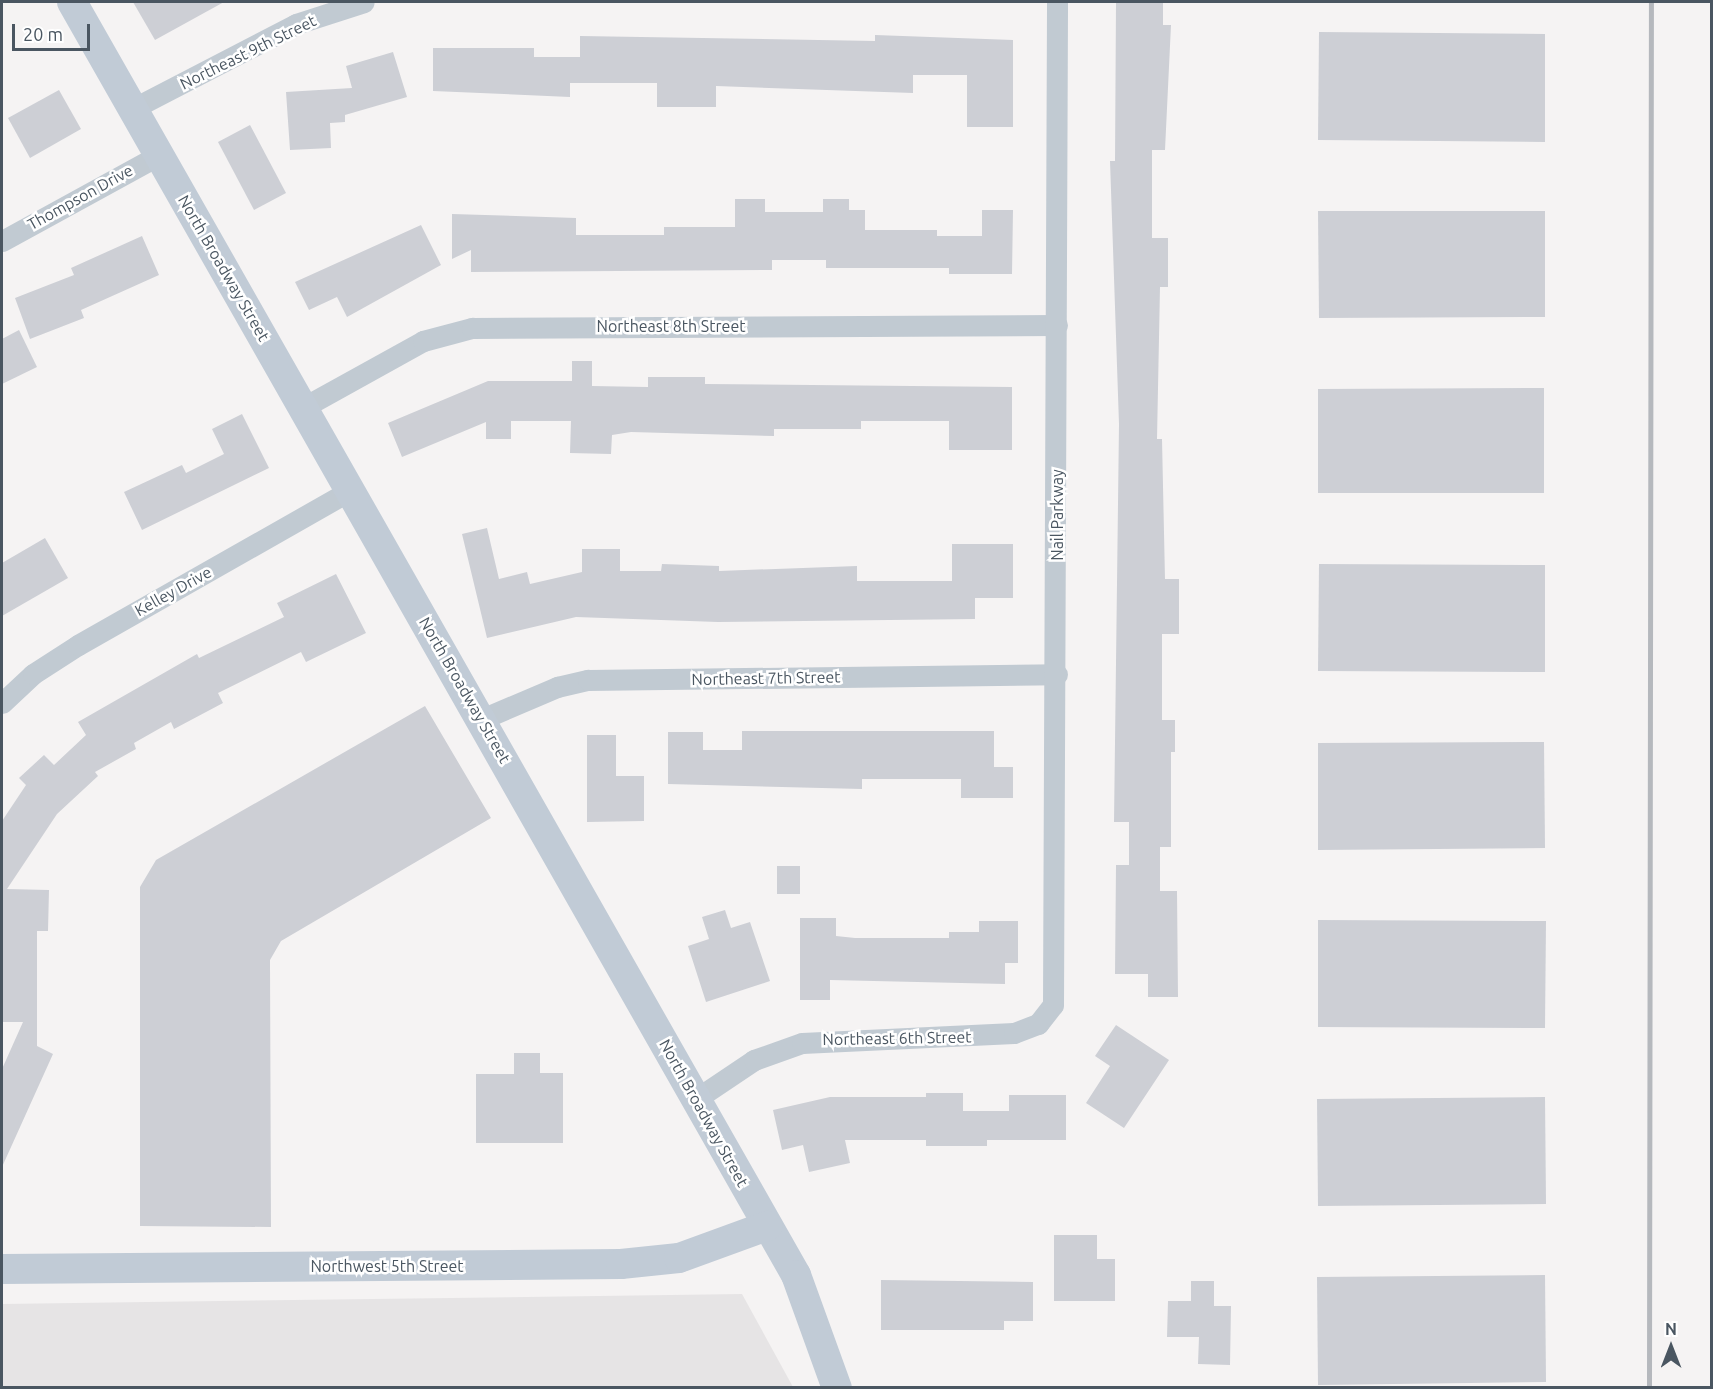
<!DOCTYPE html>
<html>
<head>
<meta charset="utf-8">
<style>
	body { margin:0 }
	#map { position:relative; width:1713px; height:1389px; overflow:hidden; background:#f5f3f3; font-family:Ubuntu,sans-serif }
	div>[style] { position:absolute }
	.education>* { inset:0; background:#e6e4e5 }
	.building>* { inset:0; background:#cdcfd5 }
	.street>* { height:21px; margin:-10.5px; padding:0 10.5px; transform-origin:10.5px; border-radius:10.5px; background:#c1cad2 }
	.secondary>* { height:30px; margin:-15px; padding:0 15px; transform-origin:15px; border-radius:15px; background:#c1cbd6 }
	.rail>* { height:4.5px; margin:-2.25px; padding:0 2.25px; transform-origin:2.25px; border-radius:2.25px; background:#b5b8bd }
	span { translate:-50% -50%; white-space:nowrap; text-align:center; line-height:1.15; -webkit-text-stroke:5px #fff; paint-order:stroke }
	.street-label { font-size:16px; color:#4a5661 }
	.frame { position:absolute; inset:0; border:3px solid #4a5661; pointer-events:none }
	.north { position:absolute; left:1641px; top:1317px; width:60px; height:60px; -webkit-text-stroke:4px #fff; paint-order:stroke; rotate:0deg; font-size:16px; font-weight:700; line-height:24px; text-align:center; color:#4a5661 }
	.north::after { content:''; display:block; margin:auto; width:21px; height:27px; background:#4a5661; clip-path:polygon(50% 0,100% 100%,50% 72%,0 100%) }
	.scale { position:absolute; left:12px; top:24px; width:78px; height:27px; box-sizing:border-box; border:3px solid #4a5661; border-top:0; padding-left:8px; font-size:18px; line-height:21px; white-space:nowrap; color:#4a5661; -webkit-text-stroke:4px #fff; paint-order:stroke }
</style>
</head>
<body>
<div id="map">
	<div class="education">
		<i style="clip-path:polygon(742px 1294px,793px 1387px,2px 1387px,2px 1304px)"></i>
	</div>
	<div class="building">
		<i style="clip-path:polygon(133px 2px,224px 2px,155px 40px)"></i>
		<i style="clip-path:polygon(1116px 2px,1163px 2px,1163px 25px,1171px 25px,1165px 150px,1152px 150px,1152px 238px,1168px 238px,1168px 287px,1160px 287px,1157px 439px,1162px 439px,1165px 579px,1179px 579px,1179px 634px,1162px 634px,1162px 720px,1175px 720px,1175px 752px,1171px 752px,1171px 847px,1160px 847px,1160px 891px,1177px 891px,1178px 997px,1148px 997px,1148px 974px,1115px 974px,1116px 865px,1129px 865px,1129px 822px,1114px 822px,1119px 424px,1110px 161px,1115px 161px)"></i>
		<i style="clip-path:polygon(1319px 32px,1545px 34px,1545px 142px,1318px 140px)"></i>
		<i style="clip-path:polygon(875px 35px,1013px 40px,1013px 127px,967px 127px,967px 75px,913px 75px,913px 93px,716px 86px,716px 107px,657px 107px,657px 83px,570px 83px,570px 97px,433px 91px,433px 48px,534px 48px,534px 57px,580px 57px,580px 36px,875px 41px)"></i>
		<i style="clip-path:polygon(393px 52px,407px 97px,345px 115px,345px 122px,330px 123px,331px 148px,290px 150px,286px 92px,352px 88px,346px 66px)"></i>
		<i style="clip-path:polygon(59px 90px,81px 129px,30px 158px,8px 118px)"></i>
		<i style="clip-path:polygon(250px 125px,286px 193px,254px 210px,218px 142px)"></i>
		<i style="clip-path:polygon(735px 199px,765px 199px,765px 212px,823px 212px,823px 199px,849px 199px,849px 210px,865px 210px,865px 230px,937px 230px,937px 236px,982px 236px,982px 210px,1013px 210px,1012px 274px,949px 274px,949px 268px,826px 268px,826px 260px,772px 260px,772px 270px,471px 272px,471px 250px,452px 259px,452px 214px,576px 218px,576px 235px,664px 235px,664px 227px,735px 227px)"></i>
		<i style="clip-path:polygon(1318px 211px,1545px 211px,1545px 317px,1319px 318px)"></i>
		<i style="clip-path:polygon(421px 225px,441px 265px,347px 317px,337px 297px,309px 310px,295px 282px)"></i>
		<i style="clip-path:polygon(142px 236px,159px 275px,81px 310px,84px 318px,30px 339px,15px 298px,74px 275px,71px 268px)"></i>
		<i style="clip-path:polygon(19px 330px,37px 367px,2px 384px,2px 339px)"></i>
		<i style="clip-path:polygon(572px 361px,592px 361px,592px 386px,648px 387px,648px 377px,705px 377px,705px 384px,1012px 387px,1012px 450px,949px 450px,949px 421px,861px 421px,861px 429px,774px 429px,774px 436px,631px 432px,612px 435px,611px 454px,570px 453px,571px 421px,511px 421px,511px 439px,486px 439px,486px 422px,402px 457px,388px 423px,488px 381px,572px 381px)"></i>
		<i style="clip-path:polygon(1544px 388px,1544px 493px,1318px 493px,1318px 389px)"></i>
		<i style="clip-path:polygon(242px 414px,269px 468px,142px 530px,124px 492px,182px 465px,186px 473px,224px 454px,212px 429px)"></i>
		<i style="clip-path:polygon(487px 528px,499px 579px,527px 572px,530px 584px,582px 572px,582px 549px,620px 549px,620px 571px,661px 571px,662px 564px,719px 566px,719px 571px,857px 566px,857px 581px,952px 581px,952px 544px,1013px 544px,1013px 598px,975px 598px,975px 619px,718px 622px,576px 617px,487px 638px,462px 534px)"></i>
		<i style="clip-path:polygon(45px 538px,68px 578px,2px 616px,2px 563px)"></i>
		<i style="clip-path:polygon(1319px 564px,1545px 565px,1545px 672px,1318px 671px)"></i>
		<i style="clip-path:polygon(336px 574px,366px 633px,306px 662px,301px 652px,218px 693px,223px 703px,174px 729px,171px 722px,134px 743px,136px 749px,95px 772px,98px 776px,57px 814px,7px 889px,49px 890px,48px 931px,37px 931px,37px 1046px,53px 1054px,2px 1167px,2px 1069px,23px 1022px,2px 1022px,2px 821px,26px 785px,19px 778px,44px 755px,54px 765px,86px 735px,78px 722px,197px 654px,199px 658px,284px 617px,277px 603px)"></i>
		<i style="clip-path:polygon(425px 706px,491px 818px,281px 941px,270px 960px,271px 1227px,140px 1226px,140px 887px,156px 860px)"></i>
		<i style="clip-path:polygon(742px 731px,994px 731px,994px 767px,1013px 767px,1013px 798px,961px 798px,961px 779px,862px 779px,862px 789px,668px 784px,668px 732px,703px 732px,703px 750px,742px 750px)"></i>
		<i style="clip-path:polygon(587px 735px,616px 735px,616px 776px,644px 776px,644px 821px,587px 822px)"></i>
		<i style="clip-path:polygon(1544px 742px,1545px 848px,1318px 850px,1318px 743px)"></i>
		<i style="clip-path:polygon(777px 866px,800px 866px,800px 894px,777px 894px)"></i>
		<i style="clip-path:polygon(725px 910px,731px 928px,750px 922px,770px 981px,706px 1002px,688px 946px,709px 939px,702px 917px)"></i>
		<i style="clip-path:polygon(800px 918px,836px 918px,836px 936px,855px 938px,949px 938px,949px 932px,979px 932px,979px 921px,1018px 921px,1018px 963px,1005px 963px,1005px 984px,830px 980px,830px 1000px,800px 1000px)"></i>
		<i style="clip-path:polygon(1318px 920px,1546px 921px,1545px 1028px,1318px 1027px)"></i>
		<i style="clip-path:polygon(1116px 1025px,1169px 1060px,1124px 1128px,1086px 1103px,1110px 1066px,1095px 1056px)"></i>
		<i style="clip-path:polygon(514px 1053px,540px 1053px,540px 1073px,563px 1073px,563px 1143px,476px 1143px,476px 1074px,514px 1074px)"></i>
		<i style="clip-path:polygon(926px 1093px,963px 1093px,963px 1111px,1009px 1111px,1009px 1095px,1066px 1095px,1066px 1140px,987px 1140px,987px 1146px,926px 1146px,926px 1140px,845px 1140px,850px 1163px,809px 1172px,803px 1145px,782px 1150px,773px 1110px,830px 1097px,926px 1097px)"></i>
		<i style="clip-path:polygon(1545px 1097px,1546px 1204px,1318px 1206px,1317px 1099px)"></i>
		<i style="clip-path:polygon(1054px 1235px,1097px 1235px,1097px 1259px,1115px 1259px,1115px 1301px,1054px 1301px)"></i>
		<i style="clip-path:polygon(1545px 1275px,1546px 1382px,1318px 1385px,1317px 1277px)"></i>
		<i style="clip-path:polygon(881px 1280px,1033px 1282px,1033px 1321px,1004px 1321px,1004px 1330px,881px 1330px)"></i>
		<i style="clip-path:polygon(1191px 1281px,1214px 1281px,1214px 1306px,1231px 1306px,1230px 1365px,1198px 1364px,1199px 1337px,1167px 1337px,1168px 1301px,1191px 1301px)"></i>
	</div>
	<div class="street">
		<i style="left:134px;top:108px;width:182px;rotate:-27.4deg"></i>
		<i style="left:296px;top:24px;width:71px;rotate:-17.9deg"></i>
		<i style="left:2px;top:241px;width:179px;rotate:-28.7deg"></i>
		<i style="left:304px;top:407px;width:136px;rotate:-29deg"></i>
		<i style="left:423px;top:341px;width:51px;rotate:-14.9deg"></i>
		<i style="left:472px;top:328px;width:585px;rotate:-0.29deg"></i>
		<i style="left:2px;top:703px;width:42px;rotate:-43.1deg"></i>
		<i style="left:33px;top:674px;width:54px;rotate:-32.8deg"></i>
		<i style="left:78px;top:645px;width:314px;rotate:-29.6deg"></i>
		<i style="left:482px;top:719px;width:82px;rotate:-23.1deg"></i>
		<i style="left:557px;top:687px;width:32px;rotate:-13deg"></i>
		<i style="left:588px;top:680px;width:469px;rotate:-0.7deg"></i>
		<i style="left:696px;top:1099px;width:70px;rotate:-33.9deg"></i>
		<i style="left:754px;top:1060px;width:51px;rotate:-19.5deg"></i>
		<i style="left:802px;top:1043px;width:212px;rotate:-2.7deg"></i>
		<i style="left:1014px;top:1033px;width:26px;rotate:-21deg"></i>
		<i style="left:1038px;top:1024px;width:24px;rotate:-52deg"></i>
		<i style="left:1053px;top:1005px;width:1003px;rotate:-89.77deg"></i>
	</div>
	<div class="secondary">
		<i style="left:72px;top:2px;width:1464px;rotate:60.37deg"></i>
		<i style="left:796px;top:1275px;width:120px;rotate:70.1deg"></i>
		<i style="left:2px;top:1269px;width:619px;rotate:-0.46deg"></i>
		<i style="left:621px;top:1264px;width:58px;rotate:-5.9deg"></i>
		<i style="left:679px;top:1258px;width:94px;rotate:-20deg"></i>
	</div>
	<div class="rail">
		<i style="left:1649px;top:1388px;width:1386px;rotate:-89.92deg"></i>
	</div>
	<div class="street-label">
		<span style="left:248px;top:52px;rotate:-26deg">Northeast 9th Street</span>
		<span style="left:80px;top:197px;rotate:-29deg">Thompson Drive</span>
		<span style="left:224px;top:268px;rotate:60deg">North Broadway Street</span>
		<span style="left:671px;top:326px">Northeast 8th Street</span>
		<span style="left:1057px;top:515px;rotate:-90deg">Nail Parkway</span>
		<span style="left:173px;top:591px;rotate:-29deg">Kelley Drive</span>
		<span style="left:766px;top:678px;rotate:-1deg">Northeast 7th Street</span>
		<span style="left:465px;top:690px;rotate:60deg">North Broadway Street</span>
		<span style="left:897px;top:1038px;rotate:-1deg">Northeast 6th Street</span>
		<span style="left:704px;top:1113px;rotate:61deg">North Broadway Street</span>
		<span style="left:387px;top:1266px">Northwest 5th Street</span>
	</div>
	<div class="frame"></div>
	<div class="north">N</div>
	<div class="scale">20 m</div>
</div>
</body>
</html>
